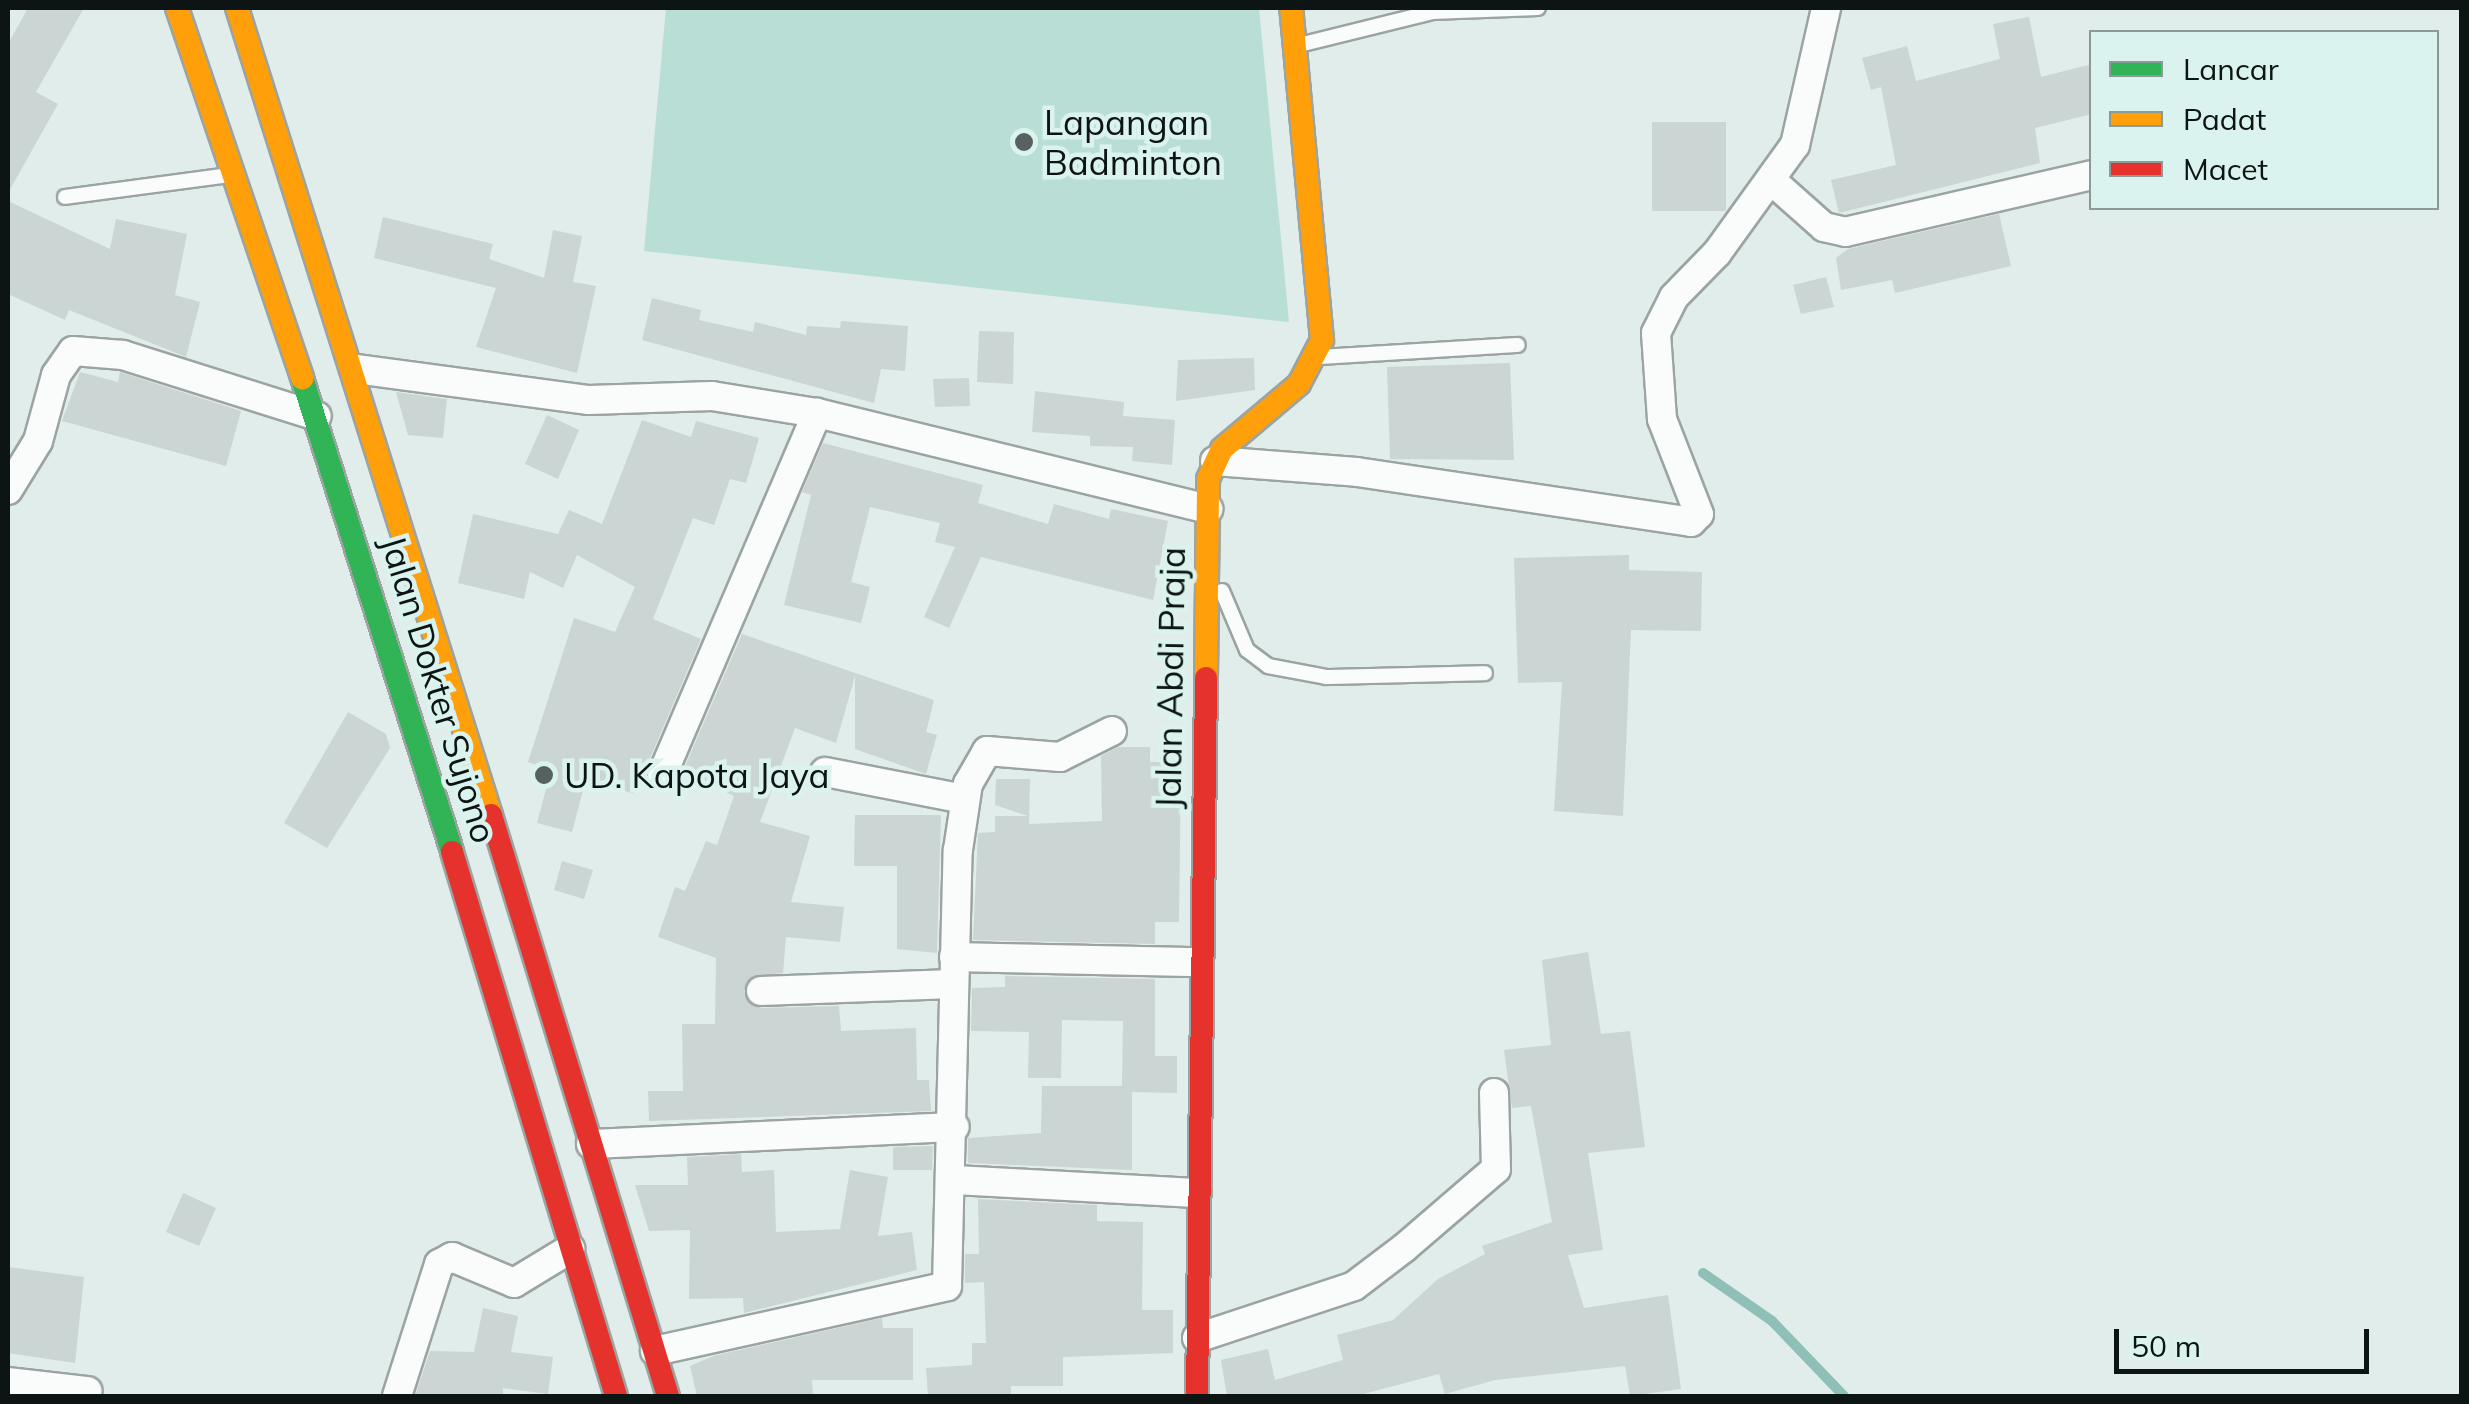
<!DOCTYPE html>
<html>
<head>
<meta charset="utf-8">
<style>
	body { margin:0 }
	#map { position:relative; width:2469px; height:1404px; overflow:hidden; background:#e1edea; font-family:Mulish,sans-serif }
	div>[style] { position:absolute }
	.green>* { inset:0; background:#b8ded6 }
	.stream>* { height:10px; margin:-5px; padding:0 5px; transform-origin:5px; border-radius:5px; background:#8ec0b7 }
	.building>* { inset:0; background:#cbd5d3 }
	.roads { filter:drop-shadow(2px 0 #9ba4a2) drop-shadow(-2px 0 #9ba4a2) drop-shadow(0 2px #9ba4a2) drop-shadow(0 -2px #9ba4a2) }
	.lane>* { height:14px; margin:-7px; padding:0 7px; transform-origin:7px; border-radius:7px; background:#fafcfc }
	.street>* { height:28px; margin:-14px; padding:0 14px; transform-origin:14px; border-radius:14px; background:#fafcfc }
	.fast>* { height:22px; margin:-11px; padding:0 11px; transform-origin:11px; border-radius:11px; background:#30b455 }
	.slow>* { height:22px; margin:-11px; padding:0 11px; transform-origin:11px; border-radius:11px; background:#ff9f0a }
	.jam>* { height:22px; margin:-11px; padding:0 11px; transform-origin:11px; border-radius:11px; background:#e5322d }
	.dots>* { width:28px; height:28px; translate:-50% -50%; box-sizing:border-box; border:5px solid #dbf3ee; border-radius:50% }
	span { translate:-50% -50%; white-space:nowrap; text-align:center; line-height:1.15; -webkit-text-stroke:9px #dbf3ee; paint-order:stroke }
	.poi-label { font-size:35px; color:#0d1514 }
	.left { translate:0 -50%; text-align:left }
	.street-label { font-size:35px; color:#0d1514 }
	.frame { position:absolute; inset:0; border:10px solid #0d1514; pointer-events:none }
	.legend { position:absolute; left:2089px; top:30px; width:350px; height:180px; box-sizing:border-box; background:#dbf3ee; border:2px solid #899a97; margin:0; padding:12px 18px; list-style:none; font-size:30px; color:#0d1514 }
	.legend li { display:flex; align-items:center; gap:20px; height:50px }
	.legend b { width:50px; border:2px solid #899a97 }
	.scale { position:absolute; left:2114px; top:1329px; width:255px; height:45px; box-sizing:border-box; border:5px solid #0d1514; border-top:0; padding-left:12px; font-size:30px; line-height:35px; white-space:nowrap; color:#0d1514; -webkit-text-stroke:8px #dbf3ee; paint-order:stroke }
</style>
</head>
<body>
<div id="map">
	<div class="green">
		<i style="clip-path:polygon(666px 8px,1259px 8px,1289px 322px,644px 251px)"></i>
	</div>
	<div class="stream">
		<i style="left:1703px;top:1273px;width:84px;rotate:34.8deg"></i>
		<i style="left:1772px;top:1321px;width:104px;rotate:46.2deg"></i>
	</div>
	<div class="building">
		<i style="clip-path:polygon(28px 8px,84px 8px,36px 92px,58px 104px,8px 193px,8px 44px)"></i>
		<i style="clip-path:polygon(2029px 17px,2041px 77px,2092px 64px,2092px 114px,2035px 128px,2040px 163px,1839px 213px,1831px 180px,1896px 165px,1881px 87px,1871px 90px,1862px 58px,1907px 46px,1916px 81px,2000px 59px,1993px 24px)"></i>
		<i style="clip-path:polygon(1652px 122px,1726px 122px,1726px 211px,1652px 211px)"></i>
		<i style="clip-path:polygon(8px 201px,110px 249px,116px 219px,187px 234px,175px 295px,200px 302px,186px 357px,69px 310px,65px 320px,8px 294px)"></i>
		<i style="clip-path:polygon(1999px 214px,2011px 266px,1895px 293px,1892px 280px,1841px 290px,1836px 258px,1848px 249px)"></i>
		<i style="clip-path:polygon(383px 217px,493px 244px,489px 259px,544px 278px,553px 230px,582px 236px,573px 282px,596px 286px,577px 373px,476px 347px,496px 288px,374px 258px)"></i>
		<i style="clip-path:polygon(1826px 277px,1834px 307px,1801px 314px,1793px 285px)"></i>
		<i style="clip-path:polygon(652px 298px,701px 310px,699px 320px,753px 332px,755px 322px,806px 335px,807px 326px,840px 328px,841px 321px,908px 326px,905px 371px,881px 369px,874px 403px,642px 340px)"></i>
		<i style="clip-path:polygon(979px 331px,1014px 332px,1013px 384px,977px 382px)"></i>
		<i style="clip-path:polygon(1254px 358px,1255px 390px,1176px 401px,1178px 360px)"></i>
		<i style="clip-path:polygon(1510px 363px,1514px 460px,1390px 459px,1387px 367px)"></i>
		<i style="clip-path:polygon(80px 372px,118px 382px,120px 372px,241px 411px,226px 466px,62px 421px)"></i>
		<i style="clip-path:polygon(969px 378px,970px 406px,935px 407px,933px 379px)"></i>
		<i style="clip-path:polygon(1035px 391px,1124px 402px,1123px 416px,1175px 420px,1172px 465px,1132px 461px,1133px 447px,1090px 446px,1090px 436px,1032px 432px)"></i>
		<i style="clip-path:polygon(396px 392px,447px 399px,443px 438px,408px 435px)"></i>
		<i style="clip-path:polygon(547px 415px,579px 430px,558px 479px,525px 464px)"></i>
		<i style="clip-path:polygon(642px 420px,691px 437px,696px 421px,759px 438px,746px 483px,730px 479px,714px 525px,693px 518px,653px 619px,701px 639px,651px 756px,633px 794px,587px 775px,572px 832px,537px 823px,551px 770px,528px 762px,574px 618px,615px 632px,635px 587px,577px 555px,563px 588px,530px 572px,524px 599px,458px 583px,473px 514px,558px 534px,569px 510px,602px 524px)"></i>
		<i style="clip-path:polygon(823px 443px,983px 485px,978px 503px,1048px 524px,1054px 504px,1109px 519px,1111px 509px,1168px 521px,1153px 600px,981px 557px,949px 628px,924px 617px,955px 547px,935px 542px,940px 523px,870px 507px,851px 582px,870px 587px,861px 623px,784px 605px,811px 495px,802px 492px)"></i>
		<i style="clip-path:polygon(1629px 555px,1629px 570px,1702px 572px,1701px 631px,1631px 630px,1623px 816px,1554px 811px,1562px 682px,1518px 683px,1514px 558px)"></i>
		<i style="clip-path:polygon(742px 634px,934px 700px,926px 732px,937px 735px,926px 774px,855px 749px,855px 676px,836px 743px,795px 728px,760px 822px,810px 836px,791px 902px,844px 907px,840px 942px,786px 937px,783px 973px,753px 976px,744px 991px,761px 1008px,839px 1006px,841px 1031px,916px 1028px,917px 1080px,929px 1080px,931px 1111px,649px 1121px,648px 1091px,683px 1091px,682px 1024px,715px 1024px,716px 958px,658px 937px,675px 887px,685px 891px,706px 841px,717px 845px,734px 796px,683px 771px)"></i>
		<i style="clip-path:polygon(348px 712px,386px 734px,390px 748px,327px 848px,284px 823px)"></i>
		<i style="clip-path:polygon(1118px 747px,1150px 747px,1150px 762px,1181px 762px,1179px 922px,1155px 922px,1155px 944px,973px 940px,978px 833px,995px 832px,995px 816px,1028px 816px,995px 805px,996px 779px,1030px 779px,1029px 824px,1102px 821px,1101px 756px)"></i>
		<i style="clip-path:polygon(855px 815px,941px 815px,937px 953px,897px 949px,897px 866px,854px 866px)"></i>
		<i style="clip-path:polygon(562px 861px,593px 870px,584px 899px,554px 890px)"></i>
		<i style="clip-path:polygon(1588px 952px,1601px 1034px,1630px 1031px,1645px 1147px,1588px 1153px,1603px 1250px,1568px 1255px,1584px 1308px,1668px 1295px,1681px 1389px,1630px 1396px,1625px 1366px,1495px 1380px,1445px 1394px,1439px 1374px,1356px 1396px,1227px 1396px,1221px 1360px,1268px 1349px,1275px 1380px,1343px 1360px,1337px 1335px,1393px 1320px,1438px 1279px,1485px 1254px,1482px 1246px,1552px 1222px,1531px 1106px,1512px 1108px,1504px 1050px,1551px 1045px,1542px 960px)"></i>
		<i style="clip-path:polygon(1005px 976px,1155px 979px,1155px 1056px,1177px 1056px,1177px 1093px,1132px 1092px,1132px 1170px,968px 1163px,968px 1138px,1041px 1133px,1042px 1086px,1122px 1086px,1123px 1021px,1062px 1020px,1061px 1078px,1028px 1078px,1029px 1032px,971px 1031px,972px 988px,1005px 987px)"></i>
		<i style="clip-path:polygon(933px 1146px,932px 1170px,893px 1170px,893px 1147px)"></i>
		<i style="clip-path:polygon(741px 1154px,742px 1172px,774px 1170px,776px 1232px,840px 1229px,850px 1170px,888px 1177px,878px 1236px,912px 1232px,917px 1270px,744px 1313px,743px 1298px,689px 1299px,690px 1230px,649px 1231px,635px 1185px,688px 1185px,687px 1157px)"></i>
		<i style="clip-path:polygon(183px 1193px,216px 1208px,199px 1246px,166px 1232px)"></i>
		<i style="clip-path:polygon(978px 1199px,1097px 1205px,1097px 1221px,1143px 1222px,1142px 1310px,1173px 1310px,1173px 1353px,1063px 1357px,1063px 1386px,1011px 1386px,1011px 1396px,928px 1396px,926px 1368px,972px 1365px,972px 1343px,986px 1343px,984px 1282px,965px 1283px,965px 1254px,979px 1254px)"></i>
		<i style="clip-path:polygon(8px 1267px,84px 1277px,75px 1363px,8px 1353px)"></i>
		<i style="clip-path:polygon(483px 1308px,518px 1316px,511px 1352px,553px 1357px,548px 1394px,503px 1388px,503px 1396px,415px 1396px,430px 1351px,474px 1352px)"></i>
		<i style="clip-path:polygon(882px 1318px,883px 1328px,913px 1328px,913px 1380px,812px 1380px,813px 1396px,697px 1396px,690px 1366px,713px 1356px)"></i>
	</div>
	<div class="roads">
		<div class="lane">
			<i style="left:1299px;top:45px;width:137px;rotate:-13.9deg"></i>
			<i style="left:1432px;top:12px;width:106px;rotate:-2.2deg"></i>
			<i style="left:65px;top:197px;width:159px;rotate:-7.6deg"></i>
			<i style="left:1319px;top:357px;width:199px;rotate:-3.5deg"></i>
			<i style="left:1222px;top:591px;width:64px;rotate:67deg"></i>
			<i style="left:1247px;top:650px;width:26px;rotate:37deg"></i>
			<i style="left:1268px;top:666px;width:59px;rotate:10.7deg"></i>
			<i style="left:1326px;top:677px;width:159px;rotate:-1.4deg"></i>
		</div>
		<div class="street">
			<i style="left:1771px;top:180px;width:71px;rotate:41.6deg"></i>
			<i style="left:1824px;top:227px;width:22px;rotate:13deg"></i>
			<i style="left:1845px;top:232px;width:253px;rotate:-13deg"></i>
			<i style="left:356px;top:369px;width:235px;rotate:7.6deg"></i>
			<i style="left:589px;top:400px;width:123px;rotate:-1.9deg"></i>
			<i style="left:712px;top:396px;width:106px;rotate:9.2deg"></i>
			<i style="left:817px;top:413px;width:403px;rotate:13.8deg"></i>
			<i style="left:1215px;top:461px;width:142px;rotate:4.4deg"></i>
			<i style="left:1357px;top:472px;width:338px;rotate:8.5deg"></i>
			<i style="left:1691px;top:522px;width:11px;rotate:-45deg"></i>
			<i style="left:1699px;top:514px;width:102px;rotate:-111.3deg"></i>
			<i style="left:1662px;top:419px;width:86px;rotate:-94deg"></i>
			<i style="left:1656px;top:333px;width:40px;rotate:-63.4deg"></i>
			<i style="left:1674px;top:297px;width:62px;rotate:-45.7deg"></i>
			<i style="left:1717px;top:253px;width:133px;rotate:-54.2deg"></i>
			<i style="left:1795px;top:145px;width:140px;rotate:-77.2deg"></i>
			<i style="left:8px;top:490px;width:57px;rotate:-58.5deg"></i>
			<i style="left:38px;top:441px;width:68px;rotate:-74.7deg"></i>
			<i style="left:56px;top:375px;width:29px;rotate:-55deg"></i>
			<i style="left:73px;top:351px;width:50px;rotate:4.6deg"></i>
			<i style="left:123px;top:355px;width:203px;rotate:17.5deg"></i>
			<i style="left:825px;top:772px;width:142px;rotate:11deg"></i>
			<i style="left:662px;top:775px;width:394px;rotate:-66.8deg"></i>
			<i style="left:954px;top:957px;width:245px;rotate:1.2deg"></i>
			<i style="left:761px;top:991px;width:192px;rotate:-2.1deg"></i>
			<i style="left:591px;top:1144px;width:364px;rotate:-2.7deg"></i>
			<i style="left:955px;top:1180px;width:241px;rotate:3.1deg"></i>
			<i style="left:1197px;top:1338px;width:165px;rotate:-18.3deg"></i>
			<i style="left:1354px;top:1286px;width:63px;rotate:-37.2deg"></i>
			<i style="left:1404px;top:1248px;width:121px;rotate:-40.7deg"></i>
			<i style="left:1496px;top:1169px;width:76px;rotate:-91.5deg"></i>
			<i style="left:655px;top:1351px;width:299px;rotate:-12.5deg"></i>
			<i style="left:947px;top:1286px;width:436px;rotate:-88.6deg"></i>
			<i style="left:958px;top:850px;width:67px;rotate:-81.4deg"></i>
			<i style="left:968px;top:784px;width:38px;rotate:-60deg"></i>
			<i style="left:987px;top:751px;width:73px;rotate:4.7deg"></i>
			<i style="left:1060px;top:757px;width:58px;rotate:-26.6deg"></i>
			<i style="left:8px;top:1382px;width:80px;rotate:6.5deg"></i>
			<i style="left:397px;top:1396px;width:139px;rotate:-72.3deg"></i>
			<i style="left:439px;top:1264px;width:15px;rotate:-28deg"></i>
			<i style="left:452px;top:1257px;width:67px;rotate:22.8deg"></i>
			<i style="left:514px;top:1283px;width:66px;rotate:-31.3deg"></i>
		</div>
		<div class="fast">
			<i style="left:302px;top:378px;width:497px;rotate:72.4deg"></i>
		</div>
		<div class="slow">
			<i style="left:177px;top:8px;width:391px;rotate:71.3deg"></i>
			<i style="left:237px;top:8px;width:846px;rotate:72.53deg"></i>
			<i style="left:1206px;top:678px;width:199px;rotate:-89.4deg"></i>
			<i style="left:1208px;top:479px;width:33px;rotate:-65deg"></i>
			<i style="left:1222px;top:449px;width:101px;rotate:-40.2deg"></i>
			<i style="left:1299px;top:384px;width:50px;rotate:-62.4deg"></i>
			<i style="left:1322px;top:340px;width:333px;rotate:-95.3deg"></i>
		</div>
		<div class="jam">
			<i style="left:491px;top:815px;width:607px;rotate:73.06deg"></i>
			<i style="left:452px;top:852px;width:568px;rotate:73.22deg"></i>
			<i style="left:1197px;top:1396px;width:718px;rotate:-89.28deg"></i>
		</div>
	</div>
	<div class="dots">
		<i style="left:1024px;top:142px;background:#57615f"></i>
		<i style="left:544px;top:775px;background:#57615f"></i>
	</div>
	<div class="poi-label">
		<span class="left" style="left:1044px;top:142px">Lapangan<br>Badminton</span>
		<span class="left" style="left:564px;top:775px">UD. Kapota Jaya</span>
	</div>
	<div class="street-label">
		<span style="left:1170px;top:678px;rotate:-89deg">Jalan Abdi Praja</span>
		<span style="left:439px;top:689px;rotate:73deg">Jalan Dokter Sujono</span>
	</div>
	<div class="frame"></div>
	<ul class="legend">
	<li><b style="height:12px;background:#30b455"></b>Lancar</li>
	<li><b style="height:12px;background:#ff9f0a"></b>Padat</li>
	<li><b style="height:12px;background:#e5322d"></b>Macet</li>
	</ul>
	<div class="scale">50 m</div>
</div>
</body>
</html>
